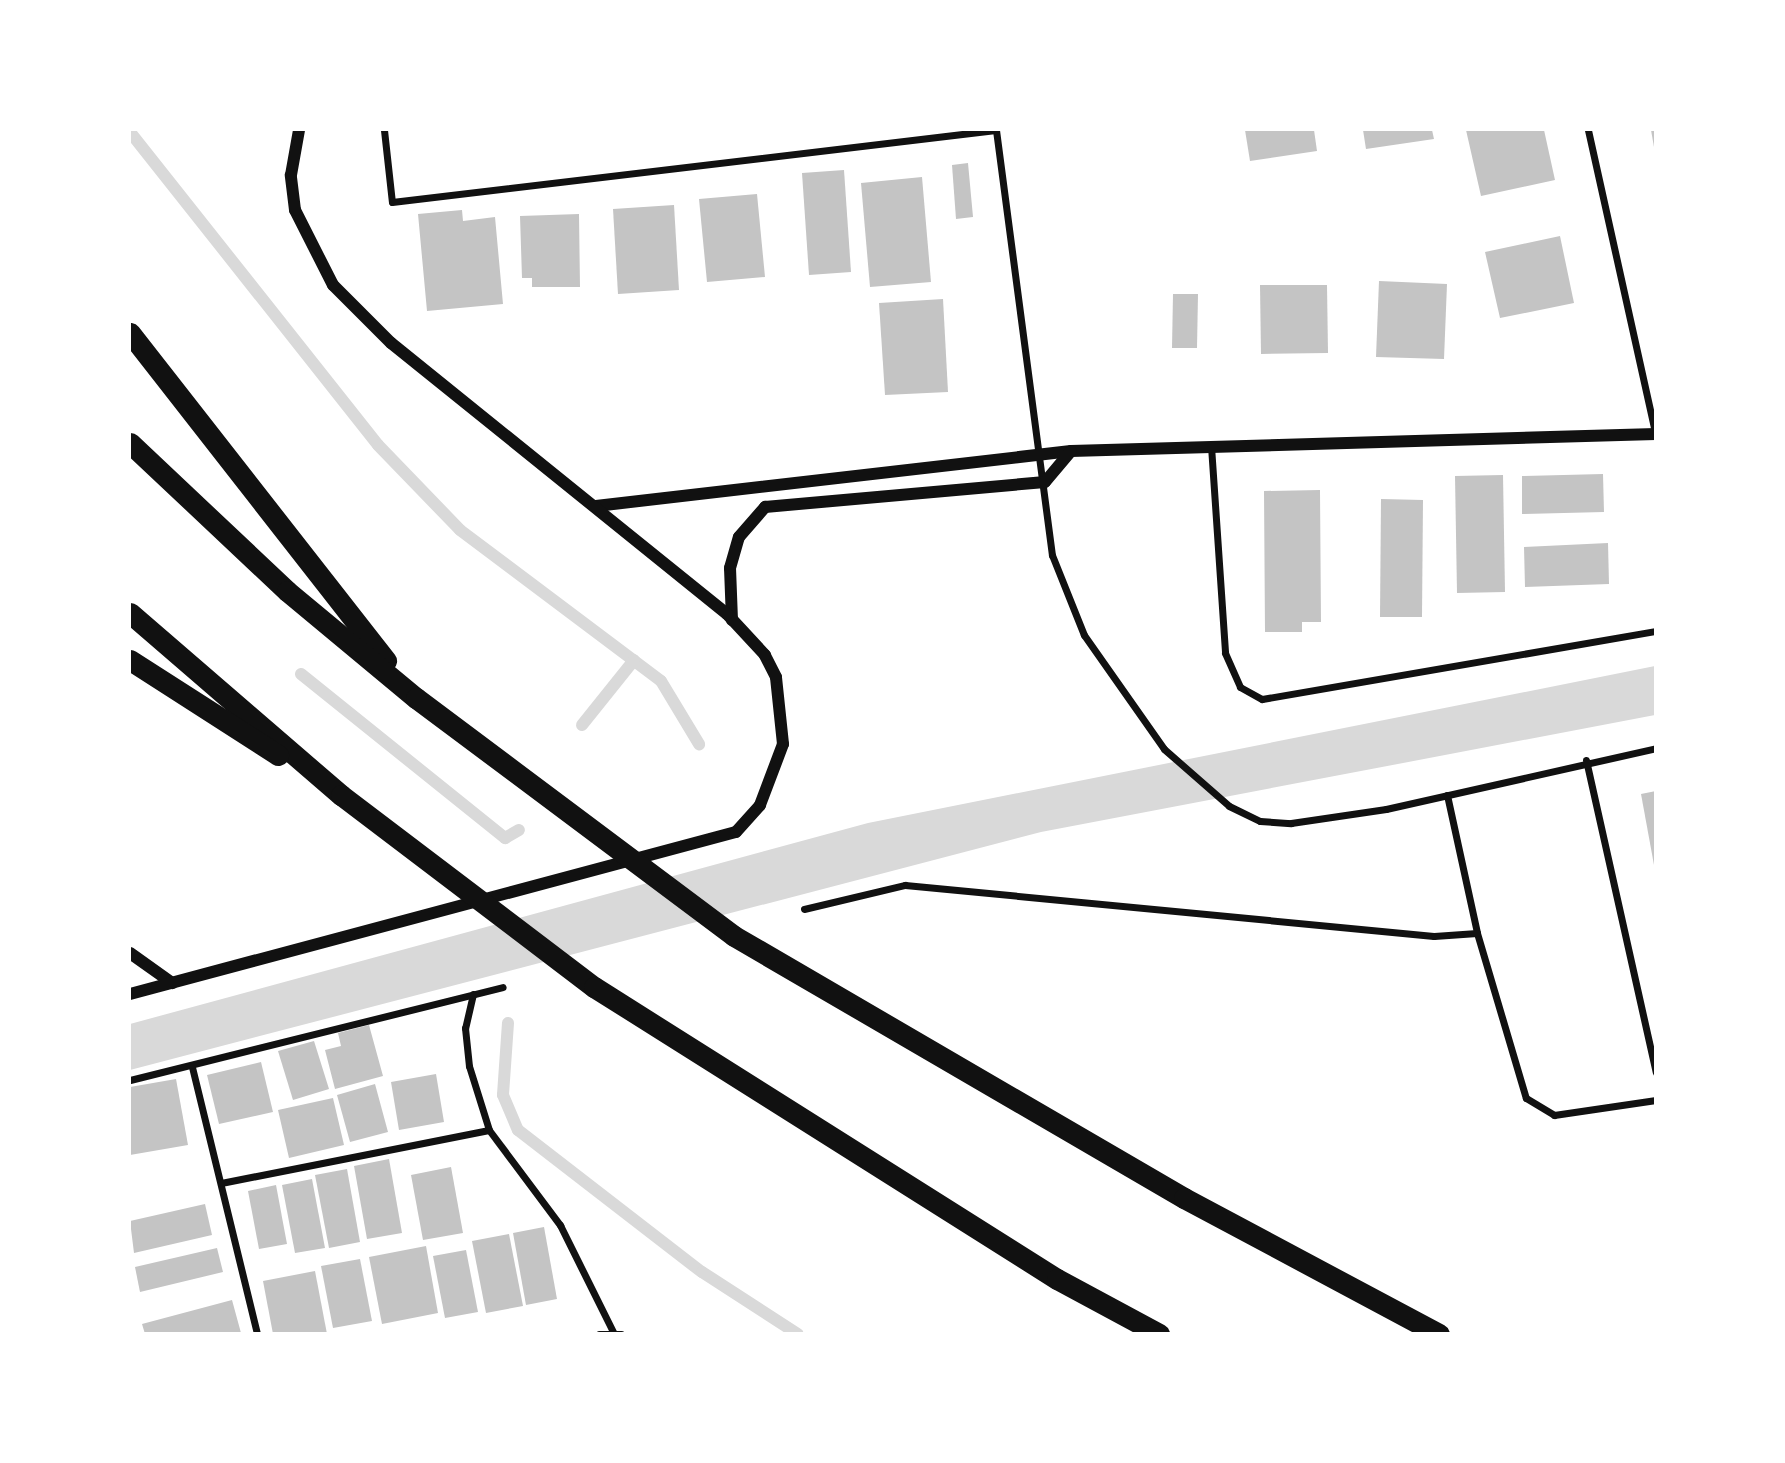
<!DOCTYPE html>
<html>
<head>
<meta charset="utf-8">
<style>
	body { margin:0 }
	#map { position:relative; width:1785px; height:1463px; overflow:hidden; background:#fff; font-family:Merriweather,serif }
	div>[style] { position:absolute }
	.water>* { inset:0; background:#d9d9d9 }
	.stream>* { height:12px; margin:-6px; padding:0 6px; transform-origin:6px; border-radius:6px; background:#d9d9d9 }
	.building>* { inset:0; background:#c4c4c4 }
	.minor>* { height:7px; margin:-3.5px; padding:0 3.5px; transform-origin:3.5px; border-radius:3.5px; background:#111 }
	.tertiary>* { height:12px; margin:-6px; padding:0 6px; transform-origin:6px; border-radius:6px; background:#111 }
	.motorway>* { height:21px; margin:-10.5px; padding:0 10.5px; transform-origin:10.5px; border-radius:10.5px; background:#111 }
	span { translate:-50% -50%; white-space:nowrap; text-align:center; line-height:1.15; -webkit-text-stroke:7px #fff; paint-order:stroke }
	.frame { position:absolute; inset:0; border:131px solid #fff; pointer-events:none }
</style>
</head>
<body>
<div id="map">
	<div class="water">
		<i style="clip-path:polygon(1655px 666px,1655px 715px,1041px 832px,130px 1070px,130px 1024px,868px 823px)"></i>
	</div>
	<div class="stream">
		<i style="left:130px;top:132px;width:399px;rotate:51.6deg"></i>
		<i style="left:378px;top:445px;width:118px;rotate:46deg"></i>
		<i style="left:460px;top:530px;width:251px;rotate:36.9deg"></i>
		<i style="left:661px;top:681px;width:74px;rotate:58.9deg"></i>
		<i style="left:301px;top:674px;width:262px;rotate:38.8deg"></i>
		<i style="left:505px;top:838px;width:16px;rotate:-30deg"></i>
		<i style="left:582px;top:725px;width:83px;rotate:-51.3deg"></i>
		<i style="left:508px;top:1023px;width:72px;rotate:94deg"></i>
		<i style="left:503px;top:1095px;width:38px;rotate:67deg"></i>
		<i style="left:518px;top:1130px;width:232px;rotate:37.7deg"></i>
		<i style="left:702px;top:1272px;width:114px;rotate:32.9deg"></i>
	</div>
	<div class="building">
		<i style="clip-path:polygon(1245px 130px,1314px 130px,1317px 151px,1250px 161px)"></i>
		<i style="clip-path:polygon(1363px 130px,1432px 130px,1434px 139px,1366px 149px)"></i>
		<i style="clip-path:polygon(1466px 130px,1544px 130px,1555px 180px,1481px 196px)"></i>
		<i style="clip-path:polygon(1651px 130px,1656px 130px,1656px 147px,1654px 147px)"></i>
		<i style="clip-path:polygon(968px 163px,973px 217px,956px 219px,952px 165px)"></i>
		<i style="clip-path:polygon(844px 170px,851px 272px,809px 275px,802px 173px)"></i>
		<i style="clip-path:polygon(922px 177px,931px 282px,870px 287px,861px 183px)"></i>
		<i style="clip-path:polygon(757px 194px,765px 277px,707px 282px,699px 199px)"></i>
		<i style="clip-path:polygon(674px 205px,679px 290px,618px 294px,613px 209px)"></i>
		<i style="clip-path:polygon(462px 210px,463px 221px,495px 217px,503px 304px,427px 311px,418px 214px)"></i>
		<i style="clip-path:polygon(579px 214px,580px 287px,532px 287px,532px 278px,522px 278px,520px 216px)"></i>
		<i style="clip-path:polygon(1560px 236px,1574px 303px,1500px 318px,1485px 252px)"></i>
		<i style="clip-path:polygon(1379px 281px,1447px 284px,1444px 359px,1376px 357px)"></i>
		<i style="clip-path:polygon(1260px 285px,1327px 285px,1328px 353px,1261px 354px)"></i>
		<i style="clip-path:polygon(1173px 294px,1198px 294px,1197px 348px,1172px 348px)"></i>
		<i style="clip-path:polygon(943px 299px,948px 392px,885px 395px,879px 303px)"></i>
		<i style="clip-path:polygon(1603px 474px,1604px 512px,1522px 514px,1522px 476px)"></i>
		<i style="clip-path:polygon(1503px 475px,1505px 592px,1457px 593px,1455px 476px)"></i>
		<i style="clip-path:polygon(1320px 490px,1321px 622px,1302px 622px,1302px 632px,1265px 632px,1264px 491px)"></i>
		<i style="clip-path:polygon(1381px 499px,1423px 500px,1422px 617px,1380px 617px)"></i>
		<i style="clip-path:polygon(1608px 543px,1609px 584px,1525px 587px,1524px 547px)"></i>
		<i style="clip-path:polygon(1656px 791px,1656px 865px,1654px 865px,1641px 794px)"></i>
		<i style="clip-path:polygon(369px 1025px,383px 1076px,335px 1089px,325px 1050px,341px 1046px,338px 1033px)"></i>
		<i style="clip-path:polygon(314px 1041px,329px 1089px,293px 1100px,278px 1051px)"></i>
		<i style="clip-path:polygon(261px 1062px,273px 1112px,219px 1124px,207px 1075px)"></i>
		<i style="clip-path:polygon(436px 1074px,444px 1122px,399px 1130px,391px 1082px)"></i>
		<i style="clip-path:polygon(176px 1079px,188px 1145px,130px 1155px,130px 1087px)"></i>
		<i style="clip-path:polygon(375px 1084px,388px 1132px,350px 1142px,337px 1095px)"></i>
		<i style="clip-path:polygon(333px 1098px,344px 1145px,289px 1158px,278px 1110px)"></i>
		<i style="clip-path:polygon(389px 1159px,402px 1233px,367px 1239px,354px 1166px)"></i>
		<i style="clip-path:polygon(451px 1167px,463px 1233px,423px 1240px,411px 1175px)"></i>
		<i style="clip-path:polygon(347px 1169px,360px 1242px,329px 1248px,315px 1175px)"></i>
		<i style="clip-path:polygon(312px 1179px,325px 1248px,295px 1253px,282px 1185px)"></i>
		<i style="clip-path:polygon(276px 1185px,287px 1244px,259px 1249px,248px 1191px)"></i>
		<i style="clip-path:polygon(205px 1204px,212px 1235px,134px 1253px,130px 1221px)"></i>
		<i style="clip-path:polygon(544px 1227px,557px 1299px,526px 1305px,513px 1233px)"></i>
		<i style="clip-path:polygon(509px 1234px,523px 1306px,486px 1313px,472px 1241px)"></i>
		<i style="clip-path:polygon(426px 1246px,438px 1313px,382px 1324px,369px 1257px)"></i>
		<i style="clip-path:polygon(217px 1248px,223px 1272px,140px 1292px,135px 1267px)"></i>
		<i style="clip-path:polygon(466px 1250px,478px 1312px,445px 1318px,433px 1256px)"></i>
		<i style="clip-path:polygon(360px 1259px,372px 1321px,333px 1328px,321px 1266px)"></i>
		<i style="clip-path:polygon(315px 1271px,327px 1334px,273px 1334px,263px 1281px)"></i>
		<i style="clip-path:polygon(232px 1300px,241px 1333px,145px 1334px,142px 1324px)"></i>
	</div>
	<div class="minor">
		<i style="left:384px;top:130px;width:72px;rotate:83.7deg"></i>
		<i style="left:392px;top:202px;width:608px;rotate:-6.8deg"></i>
		<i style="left:996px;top:130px;width:429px;rotate:82.5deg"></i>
		<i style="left:1052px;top:555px;width:86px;rotate:68.2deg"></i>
		<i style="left:1084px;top:635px;width:139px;rotate:54.9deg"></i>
		<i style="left:1164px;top:749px;width:86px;rotate:41.2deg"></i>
		<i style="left:1229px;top:806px;width:34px;rotate:26deg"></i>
		<i style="left:1260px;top:821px;width:31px;rotate:4deg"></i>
		<i style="left:1291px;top:823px;width:96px;rotate:-8.4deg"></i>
		<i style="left:1386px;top:809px;width:277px;rotate:-12.7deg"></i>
		<i style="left:1588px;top:130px;width:313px;rotate:77.5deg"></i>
		<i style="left:1211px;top:446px;width:207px;rotate:86.1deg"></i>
		<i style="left:1225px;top:653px;width:37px;rotate:66deg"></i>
		<i style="left:1240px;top:687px;width:25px;rotate:29deg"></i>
		<i style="left:1262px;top:699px;width:400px;rotate:-9.8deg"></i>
		<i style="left:1586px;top:760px;width:320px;rotate:77.4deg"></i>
		<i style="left:1447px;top:795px;width:141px;rotate:77.7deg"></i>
		<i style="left:1477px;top:933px;width:172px;rotate:73.5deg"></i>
		<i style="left:1526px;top:1098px;width:33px;rotate:31deg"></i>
		<i style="left:1554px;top:1115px;width:103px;rotate:-8.4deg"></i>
		<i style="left:804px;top:909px;width:104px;rotate:-13.4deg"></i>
		<i style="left:905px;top:885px;width:531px;rotate:5.51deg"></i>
		<i style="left:1434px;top:936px;width:43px;rotate:-4deg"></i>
		<i style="left:473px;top:994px;width:35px;rotate:103deg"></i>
		<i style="left:465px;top:1028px;width:38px;rotate:84deg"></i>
		<i style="left:469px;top:1066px;width:67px;rotate:72.6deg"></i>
		<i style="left:489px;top:1130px;width:119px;rotate:53.2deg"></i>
		<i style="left:560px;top:1225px;width:122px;rotate:63.6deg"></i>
		<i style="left:192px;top:1067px;width:275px;rotate:76.3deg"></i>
		<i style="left:130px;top:1080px;width:384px;rotate:-14deg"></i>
		<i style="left:221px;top:1183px;width:273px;rotate:-11.2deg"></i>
		<i style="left:599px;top:1334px;width:22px"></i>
	</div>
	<div class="tertiary">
		<i style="left:596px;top:506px;width:478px;rotate:-6.6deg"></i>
		<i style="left:1071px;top:451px;width:585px;rotate:-1.66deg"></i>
		<i style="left:732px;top:620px;width:52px;rotate:-92.2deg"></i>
		<i style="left:730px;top:568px;width:32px;rotate:-74deg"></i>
		<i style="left:739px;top:537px;width:40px;rotate:-49deg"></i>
		<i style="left:765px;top:507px;width:281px;rotate:-5.1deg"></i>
		<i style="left:1045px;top:482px;width:40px;rotate:-50deg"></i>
		<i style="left:130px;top:953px;width:52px;rotate:35.5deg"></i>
		<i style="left:130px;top:994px;width:627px;rotate:-14.97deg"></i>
		<i style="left:736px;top:832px;width:36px;rotate:-48deg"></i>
		<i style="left:760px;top:805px;width:65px;rotate:-69.3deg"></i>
		<i style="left:783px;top:744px;width:67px;rotate:-96deg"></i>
		<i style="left:776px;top:677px;width:25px;rotate:-117deg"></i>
		<i style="left:765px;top:655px;width:56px;rotate:-132.8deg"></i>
		<i style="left:727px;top:614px;width:432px;rotate:-141.1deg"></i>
		<i style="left:391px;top:343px;width:82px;rotate:-135deg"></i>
		<i style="left:333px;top:285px;width:84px;rotate:-116.9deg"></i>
		<i style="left:295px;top:210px;width:35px;rotate:-97deg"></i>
		<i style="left:291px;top:175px;width:46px;rotate:-79.9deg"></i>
	</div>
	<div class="motorway">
		<i style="left:130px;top:333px;width:416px;rotate:52deg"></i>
		<i style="left:130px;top:443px;width:216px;rotate:43.3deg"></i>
		<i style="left:287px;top:591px;width:168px;rotate:39.7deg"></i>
		<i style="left:416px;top:698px;width:397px;rotate:36.8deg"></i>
		<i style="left:734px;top:936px;width:521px;rotate:30.21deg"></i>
		<i style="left:1184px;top:1198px;width:289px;rotate:28.1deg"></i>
		<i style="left:130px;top:613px;width:279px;rotate:40.8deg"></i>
		<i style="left:341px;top:795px;width:318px;rotate:37.2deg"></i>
		<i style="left:594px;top:987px;width:547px;rotate:32.24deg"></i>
		<i style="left:1057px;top:1279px;width:116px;rotate:28.3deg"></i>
		<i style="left:130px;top:660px;width:176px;rotate:32.7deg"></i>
	</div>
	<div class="frame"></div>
</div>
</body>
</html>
